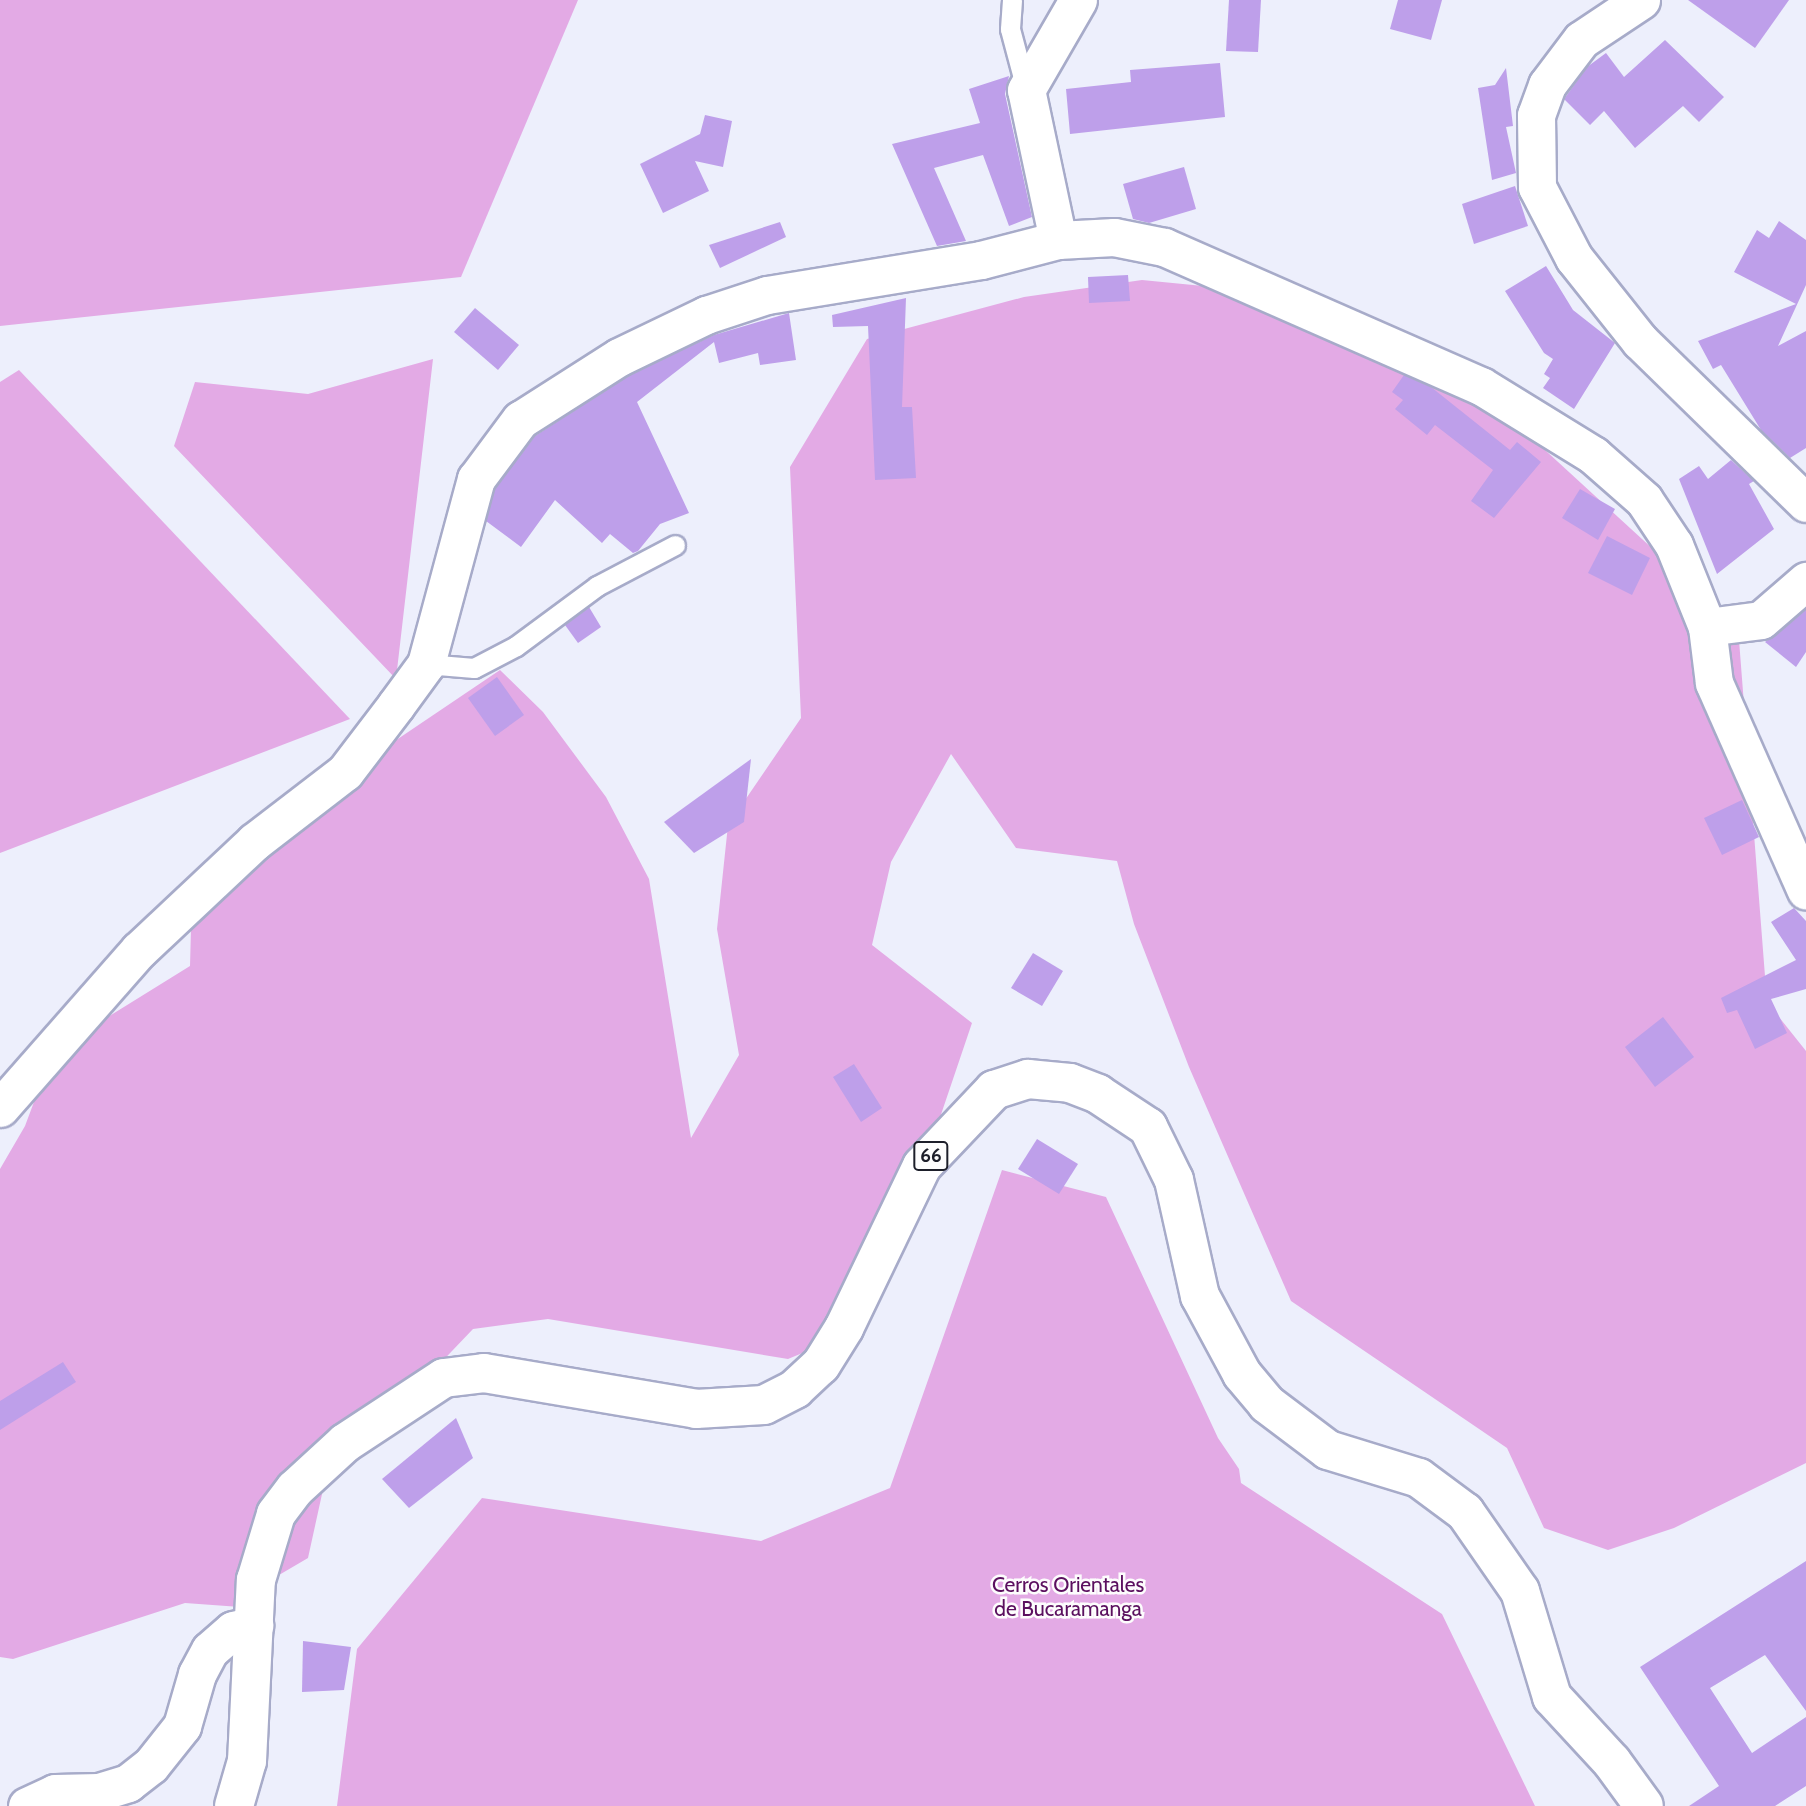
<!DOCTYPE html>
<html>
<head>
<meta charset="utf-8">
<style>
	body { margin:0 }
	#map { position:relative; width:1806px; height:1806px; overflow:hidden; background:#edeffc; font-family:Cabin,sans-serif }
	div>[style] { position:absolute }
	.green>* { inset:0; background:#e3aae5 }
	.building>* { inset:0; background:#be9fea }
	.roads { filter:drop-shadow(2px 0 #a7abc9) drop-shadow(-2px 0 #a7abc9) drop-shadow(0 2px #a7abc9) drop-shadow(0 -2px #a7abc9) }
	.service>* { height:19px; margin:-9.5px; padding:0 9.5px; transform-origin:9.5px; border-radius:9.5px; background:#fff }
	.minor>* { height:37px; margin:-18.5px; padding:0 18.5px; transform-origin:18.5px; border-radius:18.5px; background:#fff }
	.trunk>* { height:38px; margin:-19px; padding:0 19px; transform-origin:19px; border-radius:19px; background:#fff }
	span { translate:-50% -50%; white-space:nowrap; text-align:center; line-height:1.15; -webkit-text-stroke:5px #fdfdfd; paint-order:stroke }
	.shield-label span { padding:2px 5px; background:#fdfdfd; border:2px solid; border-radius:5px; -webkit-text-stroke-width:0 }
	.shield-label { font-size:19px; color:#1d1f2a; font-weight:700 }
	.park-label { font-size:21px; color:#5b105f }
</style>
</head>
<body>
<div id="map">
	<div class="green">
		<i style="clip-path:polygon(0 0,578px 0,461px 277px,0 326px)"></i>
		<i style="clip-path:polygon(1142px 280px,1294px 295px,1510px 418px,1738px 627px,1767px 1002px,1806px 1051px,1806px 1463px,1674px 1528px,1608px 1550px,1544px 1528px,1507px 1448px,1291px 1301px,1189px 1067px,1134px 924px,1117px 861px,1016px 848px,951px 754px,891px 862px,872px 945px,972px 1023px,888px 1271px,865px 1327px,788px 1359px,548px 1319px,473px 1329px,324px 1485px,308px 1558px,279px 1575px,254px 1608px,185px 1603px,13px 1659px,0 1657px,0 1169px,25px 1126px,53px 1051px,190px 966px,192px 891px,254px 836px,500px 670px,543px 712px,606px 797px,649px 879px,691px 1138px,739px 1055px,717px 929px,728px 825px,801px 718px,790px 467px,867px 339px,1024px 297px)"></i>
		<i style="clip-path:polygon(433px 359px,396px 679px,174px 446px,195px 382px,308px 394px)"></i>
		<i style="clip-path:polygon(19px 370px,350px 719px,0 853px,0 382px)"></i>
		<i style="clip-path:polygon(1002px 1170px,1106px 1197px,1218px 1438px,1239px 1469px,1241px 1483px,1442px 1614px,1535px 1806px,337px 1806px,357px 1649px,482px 1498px,761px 1541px,890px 1488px)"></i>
	</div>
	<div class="building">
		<i style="clip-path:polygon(1229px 0,1261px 0,1258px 52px,1226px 51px)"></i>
		<i style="clip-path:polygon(1398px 0,1442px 0,1431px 40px,1390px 29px)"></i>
		<i style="clip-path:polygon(1688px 0,1789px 0,1755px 48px)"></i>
		<i style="clip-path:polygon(1665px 40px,1724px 97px,1699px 122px,1683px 106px,1635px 148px,1604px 111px,1590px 125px,1564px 99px,1587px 67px,1606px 53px,1624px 77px)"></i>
		<i style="clip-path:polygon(1220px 63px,1225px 117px,1070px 134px,1066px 89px,1131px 82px,1130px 70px)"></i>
		<i style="clip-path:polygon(1506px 68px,1513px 126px,1506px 127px,1516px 173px,1492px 180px,1478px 88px,1495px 85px)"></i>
		<i style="clip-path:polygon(1009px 76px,1005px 94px,1032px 217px,1009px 226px,983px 155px,934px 168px,966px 241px,937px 246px,892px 144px,980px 123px,969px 89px)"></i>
		<i style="clip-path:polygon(705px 115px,732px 121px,723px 167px,695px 161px,709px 191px,663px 213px,640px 164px,700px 134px)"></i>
		<i style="clip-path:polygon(1184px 167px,1196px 209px,1149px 223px,1133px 219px,1123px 184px)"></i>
		<i style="clip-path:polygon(1515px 186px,1528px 226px,1474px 244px,1462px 204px)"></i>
		<i style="clip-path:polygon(1779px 221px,1806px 240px,1806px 285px,1778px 346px,1806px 331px,1806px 448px,1790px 458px,1761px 430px,1721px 365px,1713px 369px,1698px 341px,1796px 304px,1734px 272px,1757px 230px,1769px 238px)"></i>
		<i style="clip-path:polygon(780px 222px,786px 237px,720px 268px,709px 245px)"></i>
		<i style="clip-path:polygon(1546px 266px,1573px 310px,1615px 343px,1574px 409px,1543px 388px,1550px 378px,1544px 374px,1553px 359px,1544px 353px,1505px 291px)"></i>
		<i style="clip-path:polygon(1128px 275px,1130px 301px,1089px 303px,1088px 277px)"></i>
		<i style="clip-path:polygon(906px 298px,902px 407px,912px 407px,916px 478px,875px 480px,868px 326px,833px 327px,832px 315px)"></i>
		<i style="clip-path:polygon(475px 308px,519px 345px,498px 370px,454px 332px)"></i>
		<i style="clip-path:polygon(789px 313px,796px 360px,760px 365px,758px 353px,719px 363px,714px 342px,637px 402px,689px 513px,660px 524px,638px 551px,633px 553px,610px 534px,602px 543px,555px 500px,521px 547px,486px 521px,495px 488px,535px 436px,629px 375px,714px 335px)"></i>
		<i style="clip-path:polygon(1404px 375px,1431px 387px,1510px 450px,1517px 442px,1541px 462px,1494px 518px,1471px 501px,1493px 470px,1435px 425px,1427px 435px,1395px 409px,1403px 400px,1392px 392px)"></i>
		<i style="clip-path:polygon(1731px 460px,1754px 481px,1749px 484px,1774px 529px,1717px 574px,1679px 479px,1699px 466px,1708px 479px)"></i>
		<i style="clip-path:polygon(1580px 489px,1615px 509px,1598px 540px,1562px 518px)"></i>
		<i style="clip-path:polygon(1607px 536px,1650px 558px,1632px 595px,1588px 573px)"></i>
		<i style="clip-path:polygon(589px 607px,601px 627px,578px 643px,565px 625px)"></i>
		<i style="clip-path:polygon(1806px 609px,1806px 652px,1796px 667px,1765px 642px)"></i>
		<i style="clip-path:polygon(497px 677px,524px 715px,495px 736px,468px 698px)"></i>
		<i style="clip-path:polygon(751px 759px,744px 822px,694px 853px,664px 822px)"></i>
		<i style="clip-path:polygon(1742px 800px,1759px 837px,1722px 855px,1704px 818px)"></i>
		<i style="clip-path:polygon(1794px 908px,1806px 921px,1806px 989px,1771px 999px,1787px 1033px,1755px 1049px,1737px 1010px,1727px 1013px,1721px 998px,1796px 960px,1771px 922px)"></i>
		<i style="clip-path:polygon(1033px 953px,1063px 971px,1042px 1006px,1011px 988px)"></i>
		<i style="clip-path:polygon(1663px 1017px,1694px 1057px,1655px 1087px,1625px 1047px)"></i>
		<i style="clip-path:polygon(854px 1064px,882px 1108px,861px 1122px,833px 1077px)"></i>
		<i style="clip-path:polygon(1037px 1139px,1078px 1164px,1059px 1194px,1018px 1169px)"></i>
		<i style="clip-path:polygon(63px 1362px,76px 1382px,0 1430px,0 1401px)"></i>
		<i style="clip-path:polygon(456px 1418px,473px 1458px,409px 1508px,382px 1479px)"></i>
		<i style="clip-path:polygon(1806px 1561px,1806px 1711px,1765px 1655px,1710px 1688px,1752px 1753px,1806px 1717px,1806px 1786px,1775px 1806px,1689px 1806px,1719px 1786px,1640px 1667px)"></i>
		<i style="clip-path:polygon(303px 1641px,351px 1647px,344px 1690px,302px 1692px)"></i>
	</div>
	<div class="roads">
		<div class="service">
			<i style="left:1012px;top:0;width:29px;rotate:94deg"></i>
			<i style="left:1010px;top:29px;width:62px;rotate:75.1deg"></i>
			<i style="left:426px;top:664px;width:48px;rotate:4.8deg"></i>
			<i style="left:474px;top:668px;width:47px;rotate:-27.6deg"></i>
			<i style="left:516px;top:646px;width:101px;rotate:-36.5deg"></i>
			<i style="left:597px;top:586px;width:88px;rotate:-27.7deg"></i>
		</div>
		<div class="minor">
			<i style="left:1641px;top:0;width:72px;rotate:146.3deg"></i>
			<i style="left:1581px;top:40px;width:56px;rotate:127.1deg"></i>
			<i style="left:1547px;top:85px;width:32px;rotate:110deg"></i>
			<i style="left:1536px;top:115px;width:72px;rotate:89.2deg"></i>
			<i style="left:1537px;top:187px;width:80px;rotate:62.5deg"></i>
			<i style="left:1574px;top:258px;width:106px;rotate:51.5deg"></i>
			<i style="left:1640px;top:341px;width:232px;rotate:44.3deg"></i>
			<i style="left:1058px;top:240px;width:153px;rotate:-102deg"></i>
			<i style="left:1026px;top:90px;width:104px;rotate:-60deg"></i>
			<i style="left:1707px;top:627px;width:54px;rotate:-7.4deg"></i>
			<i style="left:1761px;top:620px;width:60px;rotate:-40.9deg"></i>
			<i style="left:0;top:1108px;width:210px;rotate:-48.7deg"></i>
			<i style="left:139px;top:950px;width:158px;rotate:-43.2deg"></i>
			<i style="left:254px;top:842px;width:115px;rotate:-37.6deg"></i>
			<i style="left:345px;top:772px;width:84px;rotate:-52.7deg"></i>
			<i style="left:396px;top:705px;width:51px;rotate:-53.8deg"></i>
			<i style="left:426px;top:664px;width:192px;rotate:-74.9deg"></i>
			<i style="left:476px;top:479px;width:74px;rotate:-53.3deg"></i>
			<i style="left:520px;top:420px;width:117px;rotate:-32.5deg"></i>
			<i style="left:619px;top:357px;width:97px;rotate:-25.8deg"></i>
			<i style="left:706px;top:315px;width:64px;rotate:-18.2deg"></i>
			<i style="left:767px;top:295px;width:217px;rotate:-9.3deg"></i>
			<i style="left:981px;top:260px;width:80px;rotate:-14.6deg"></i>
			<i style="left:1058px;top:240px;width:56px;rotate:-3.1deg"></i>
			<i style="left:1114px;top:237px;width:51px;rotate:11.3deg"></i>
			<i style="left:1164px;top:247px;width:346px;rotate:23.7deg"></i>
			<i style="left:1481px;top:386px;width:132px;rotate:31.6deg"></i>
			<i style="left:1593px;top:455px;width:68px;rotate:41.4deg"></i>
			<i style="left:1644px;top:500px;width:54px;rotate:56.3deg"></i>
			<i style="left:1674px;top:545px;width:88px;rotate:68.1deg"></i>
			<i style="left:1707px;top:627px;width:56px;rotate:82.9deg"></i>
			<i style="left:1714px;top:683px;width:227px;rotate:66.1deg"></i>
			<i style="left:27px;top:1806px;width:31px;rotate:-25deg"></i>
			<i style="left:55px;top:1793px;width:44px;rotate:-1.3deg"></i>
			<i style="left:99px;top:1792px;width:30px;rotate:-17deg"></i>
			<i style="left:128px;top:1783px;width:29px;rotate:-38deg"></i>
			<i style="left:151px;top:1765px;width:50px;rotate:-51.5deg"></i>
			<i style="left:182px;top:1726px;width:54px;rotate:-73.9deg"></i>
			<i style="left:197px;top:1674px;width:27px;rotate:-62deg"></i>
			<i style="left:210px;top:1650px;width:30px;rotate:-41deg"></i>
			<i style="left:233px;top:1630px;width:22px;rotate:-13deg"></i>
		</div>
		<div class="trunk">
			<i style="left:234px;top:1806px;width:47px;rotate:-73.9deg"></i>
			<i style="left:247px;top:1761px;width:181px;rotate:-87.2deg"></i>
			<i style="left:256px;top:1580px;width:69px;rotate:-73.1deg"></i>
			<i style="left:276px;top:1514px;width:31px;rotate:-53deg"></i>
			<i style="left:295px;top:1489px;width:68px;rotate:-42.6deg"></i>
			<i style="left:345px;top:1443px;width:118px;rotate:-33.3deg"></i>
			<i style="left:444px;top:1378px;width:40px;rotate:-7.1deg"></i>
			<i style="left:484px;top:1373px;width:215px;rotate:9.6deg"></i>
			<i style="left:696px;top:1409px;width:68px;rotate:-3.4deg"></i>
			<i style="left:764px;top:1405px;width:35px;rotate:-27deg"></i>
			<i style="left:795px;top:1389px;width:35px;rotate:-43deg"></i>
			<i style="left:821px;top:1365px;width:44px;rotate:-58.1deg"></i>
			<i style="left:844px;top:1328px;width:180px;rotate:-64.3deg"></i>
			<i style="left:922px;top:1166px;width:105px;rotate:-46.5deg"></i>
			<i style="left:994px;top:1090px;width:36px;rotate:-18deg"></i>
			<i style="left:1028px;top:1079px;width:42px;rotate:5.4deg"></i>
			<i style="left:1070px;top:1083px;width:30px;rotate:21deg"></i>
			<i style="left:1098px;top:1094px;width:60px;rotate:33.4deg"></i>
			<i style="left:1148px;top:1127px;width:59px;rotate:63.9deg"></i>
			<i style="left:1174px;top:1180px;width:119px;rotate:77.4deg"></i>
			<i style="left:1200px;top:1296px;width:89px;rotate:61.7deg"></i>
			<i style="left:1242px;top:1374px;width:39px;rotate:50deg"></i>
			<i style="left:1267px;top:1404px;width:76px;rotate:37deg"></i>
			<i style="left:1328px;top:1450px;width:95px;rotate:17.1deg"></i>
			<i style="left:1419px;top:1478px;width:57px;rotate:36.5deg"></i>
			<i style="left:1465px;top:1512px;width:96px;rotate:55.2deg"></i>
			<i style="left:1520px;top:1591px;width:111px;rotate:73.2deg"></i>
			<i style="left:1552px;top:1697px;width:88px;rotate:47.3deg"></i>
			<i style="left:1612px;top:1762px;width:54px;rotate:54deg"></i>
		</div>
	</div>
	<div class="shield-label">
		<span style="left:931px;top:1156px">66</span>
	</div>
	<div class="park-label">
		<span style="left:1068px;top:1597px">Cerros Orientales<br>de Bucaramanga</span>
	</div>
</div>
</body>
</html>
